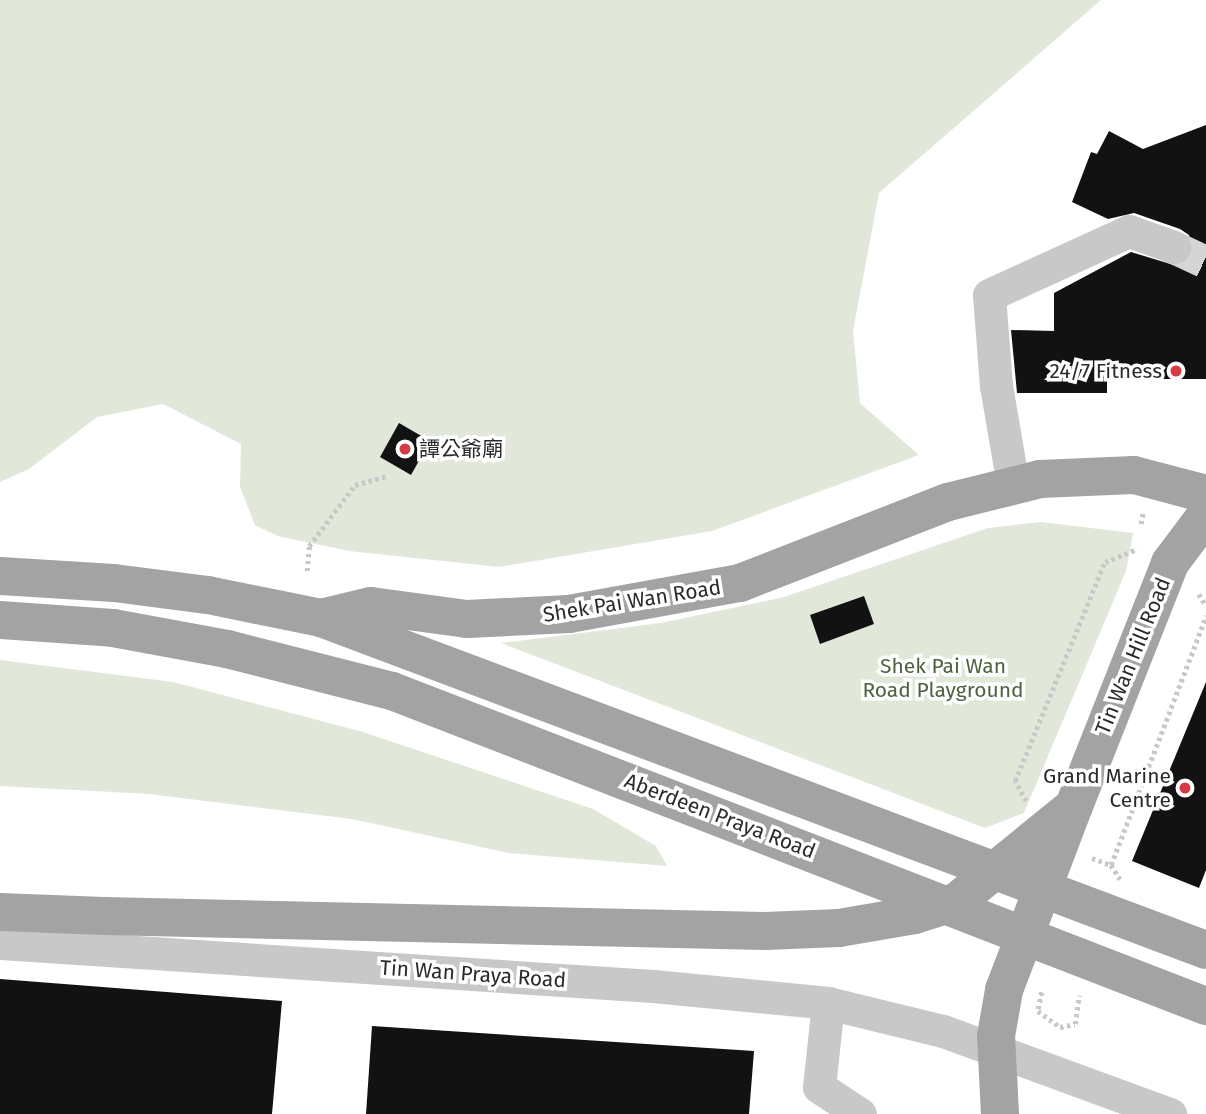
<!DOCTYPE html>
<html>
<head>
<meta charset="utf-8">
<style>
	body { margin:0 }
	#map { position:relative; width:1206px; height:1114px; overflow:hidden; background:#fff; font-family:"Fira Sans","Noto Sans TC",sans-serif }
	div>[style] { position:absolute }
	.green>* { inset:0; background:#e1e8da }
	.building>* { inset:0; background:#121212 }
	.minor-tunnel>* { height:33px; margin-top:-16.5px; transform-origin:0; background:repeating-linear-gradient(90deg,#d5d5d5 0 33px,transparent 0 50px) }
	.path>* { height:4.5px; margin-top:-2.25px; transform-origin:0; background:repeating-linear-gradient(90deg,#c8c8c8 0 3.5px,transparent 0 7px) }
	.minor>* { height:33px; margin:-16.5px; padding:0 16.5px; transform-origin:16.5px; border-radius:16.5px; background:#c8c8c8 }
	.major>* { height:38px; margin:-19px; padding:0 19px; transform-origin:19px; border-radius:19px; background:#a3a3a3 }
	.major-bridge>* { height:38px; margin:-19px; padding:0 19px; transform-origin:19px; border-radius:19px; background:#a3a3a3 }
	.dots>* { width:19px; height:19px; translate:-50% -50%; box-sizing:border-box; border:4px solid #fff; border-radius:50% }
	span { translate:-50% -50%; white-space:nowrap; text-align:center; line-height:1.15; -webkit-text-stroke:7px #fff; paint-order:stroke }
	.poi-label { font-size:21px; color:#2b2b2b }
	.right { translate:-100% -50%; text-align:right }
	.left { translate:0 -50%; text-align:left }
	.street-label { font-size:21px; color:#2b2b2b }
	.park-label { font-size:21px; color:#4e633d }
</style>
</head>
<body>
<div id="map">
	<div class="green">
		<i style="clip-path:polygon(0 0,1101px 0,879px 193px,853px 331px,860px 403px,919px 455px,712px 531px,499px 567px,349px 551px,278px 536px,255px 525px,240px 487px,241px 444px,163px 404px,97px 417px,29px 469px,0 482px)"></i>
		<i style="clip-path:polygon(1041px 522px,1133px 533px,1126px 571px,1024px 813px,985px 828px,501px 643px,661px 623px,784px 597px,988px 528px)"></i>
		<i style="clip-path:polygon(0 660px,173px 682px,363px 732px,593px 809px,656px 846px,667px 866px,509px 853px,352px 819px,149px 794px,0 786px)"></i>
	</div>
	<div class="building">
		<i style="clip-path:polygon(1206px 125px,1206px 379px,1107px 379px,1107px 393px,1017px 393px,1011px 330px,1054px 331px,1054px 293px,1131px 252px,1177px 266px,1192px 253px,1189px 235px,1180px 229px,1134px 213px,1108px 219px,1072px 202px,1091px 152px,1097px 154px,1109px 131px,1143px 149px)"></i>
		<i style="clip-path:polygon(399px 423px,430px 441px,411px 475px,380px 457px)"></i>
		<i style="clip-path:polygon(864px 596px,874px 624px,820px 644px,810px 615px)"></i>
		<i style="clip-path:polygon(1206px 682px,1206px 870px,1199px 888px,1132px 861px)"></i>
		<i style="clip-path:polygon(0 979px,282px 1001px,272px 1114px,0 1114px)"></i>
		<i style="clip-path:polygon(372px 1026px,754px 1051px,749px 1114px,366px 1114px)"></i>
	</div>
	<div class="minor-tunnel">
		<i style="left:1174px;top:247px;width:35px;rotate:25deg"></i>
	</div>
	<div class="path">
		<i style="left:1141px;top:524px;width:12px;rotate:-81deg"></i>
		<i style="left:307px;top:571px;width:25px;rotate:-85deg"></i>
		<i style="left:309px;top:546px;width:76px;rotate:-53deg"></i>
		<i style="left:355px;top:485px;width:33px;rotate:-16deg"></i>
		<i style="left:1199px;top:594px;width:14px;rotate:60deg"></i>
		<i style="left:1026px;top:801px;width:23px;rotate:-119deg"></i>
		<i style="left:1015px;top:781px;width:237px;rotate:-67.7deg"></i>
		<i style="left:1105px;top:562px;width:35px;rotate:-22deg"></i>
		<i style="left:1092px;top:858px;width:20px;rotate:20deg"></i>
		<i style="left:1111px;top:865px;width:17px;rotate:57deg"></i>
		<i style="left:1111px;top:865px;width:267px;rotate:-69.1deg"></i>
		<i style="left:1042px;top:992px;width:19px;rotate:102deg"></i>
		<i style="left:1038px;top:1011px;width:27px;rotate:36deg"></i>
		<i style="left:1060px;top:1027px;width:15px;rotate:-11deg"></i>
		<i style="left:1075px;top:1024px;width:29px;rotate:-82deg"></i>
	</div>
	<div class="minor">
		<i style="left:1013px;top:485px;width:100px;rotate:-99.7deg"></i>
		<i style="left:996px;top:386px;width:91px;rotate:-94.4deg"></i>
		<i style="left:989px;top:295px;width:154px;rotate:-24.6deg"></i>
		<i style="left:1129px;top:231px;width:48px;rotate:19.6deg"></i>
		<i style="left:0;top:943px;width:654px;rotate:3.77deg"></i>
		<i style="left:653px;top:986px;width:176px;rotate:5.5deg"></i>
		<i style="left:828px;top:1003px;width:118px;rotate:13.7deg"></i>
		<i style="left:943px;top:1031px;width:242px;rotate:20.1deg"></i>
		<i style="left:828px;top:1003px;width:84px;rotate:96.1deg"></i>
		<i style="left:819px;top:1087px;width:49px;rotate:33.4deg"></i>
	</div>
	<div class="major">
		<i style="left:0;top:576px;width:114px;rotate:3.5deg"></i>
		<i style="left:114px;top:583px;width:95px;rotate:7.3deg"></i>
		<i style="left:208px;top:595px;width:115px;rotate:11.5deg"></i>
		<i style="left:321px;top:618px;width:51px;rotate:-13.5deg"></i>
		<i style="left:371px;top:606px;width:97px;rotate:7.7deg"></i>
		<i style="left:467px;top:619px;width:102px;rotate:-2.8deg"></i>
		<i style="left:569px;top:614px;width:174px;rotate:-10.3deg"></i>
		<i style="left:740px;top:583px;width:223px;rotate:-21.3deg"></i>
		<i style="left:948px;top:502px;width:95px;rotate:-14deg"></i>
		<i style="left:1040px;top:479px;width:94px;rotate:-2.4deg"></i>
		<i style="left:1134px;top:475px;width:74px;rotate:14.8deg"></i>
		<i style="left:321px;top:618px;width:945px;rotate:20.56deg"></i>
		<i style="left:0;top:620px;width:113px;rotate:4deg"></i>
		<i style="left:113px;top:628px;width:116px;rotate:10.4deg"></i>
		<i style="left:227px;top:649px;width:170px;rotate:14.3deg"></i>
		<i style="left:392px;top:691px;width:873px;rotate:21.16deg"></i>
		<i style="left:1074px;top:806px;width:261px;rotate:-68.4deg"></i>
		<i style="left:1170px;top:563px;width:60px;rotate:-53.1deg"></i>
		<i style="left:0;top:912px;width:104px;rotate:2.2deg"></i>
	</div>
	<div class="major-bridge">
		<i style="left:104px;top:916px;width:661px;rotate:1.3deg"></i>
		<i style="left:765px;top:931px;width:74px;rotate:-2.3deg"></i>
		<i style="left:839px;top:928px;width:77px;rotate:-9.7deg"></i>
		<i style="left:915px;top:915px;width:43px;rotate:-17.6deg"></i>
		<i style="left:956px;top:902px;width:152px;rotate:-39.1deg"></i>
		<i style="left:1000px;top:1114px;width:78px;rotate:-92.9deg"></i>
		<i style="left:996px;top:1036px;width:47px;rotate:-80.1deg"></i>
		<i style="left:1004px;top:990px;width:191px;rotate:-69.2deg"></i>
	</div>
	<div class="dots">
		<i style="left:1176px;top:371px;background:#d63a42"></i>
		<i style="left:405px;top:449px;background:#d63a42"></i>
		<i style="left:1185px;top:788px;background:#d63a42"></i>
	</div>
	<div class="poi-label">
		<span class="right" style="left:1162px;top:371px">24/7 Fitness</span>
		<span class="left" style="left:419px;top:449px">譚公爺廟</span>
		<span class="right" style="left:1171px;top:788px">Grand Marine<br>Centre</span>
	</div>
	<div class="street-label">
		<span style="left:632px;top:601px;rotate:-9deg">Shek Pai Wan Road</span>
		<span style="left:1133px;top:656px;rotate:-68deg">Tin Wan Hill Road</span>
		<span style="left:720px;top:816px;rotate:21deg">Aberdeen Praya Road</span>
		<span style="left:473px;top:974px;rotate:4deg">Tin Wan Praya Road</span>
	</div>
	<div class="park-label">
		<span style="left:943px;top:678px">Shek Pai Wan<br>Road Playground</span>
	</div>
</div>
</body>
</html>
